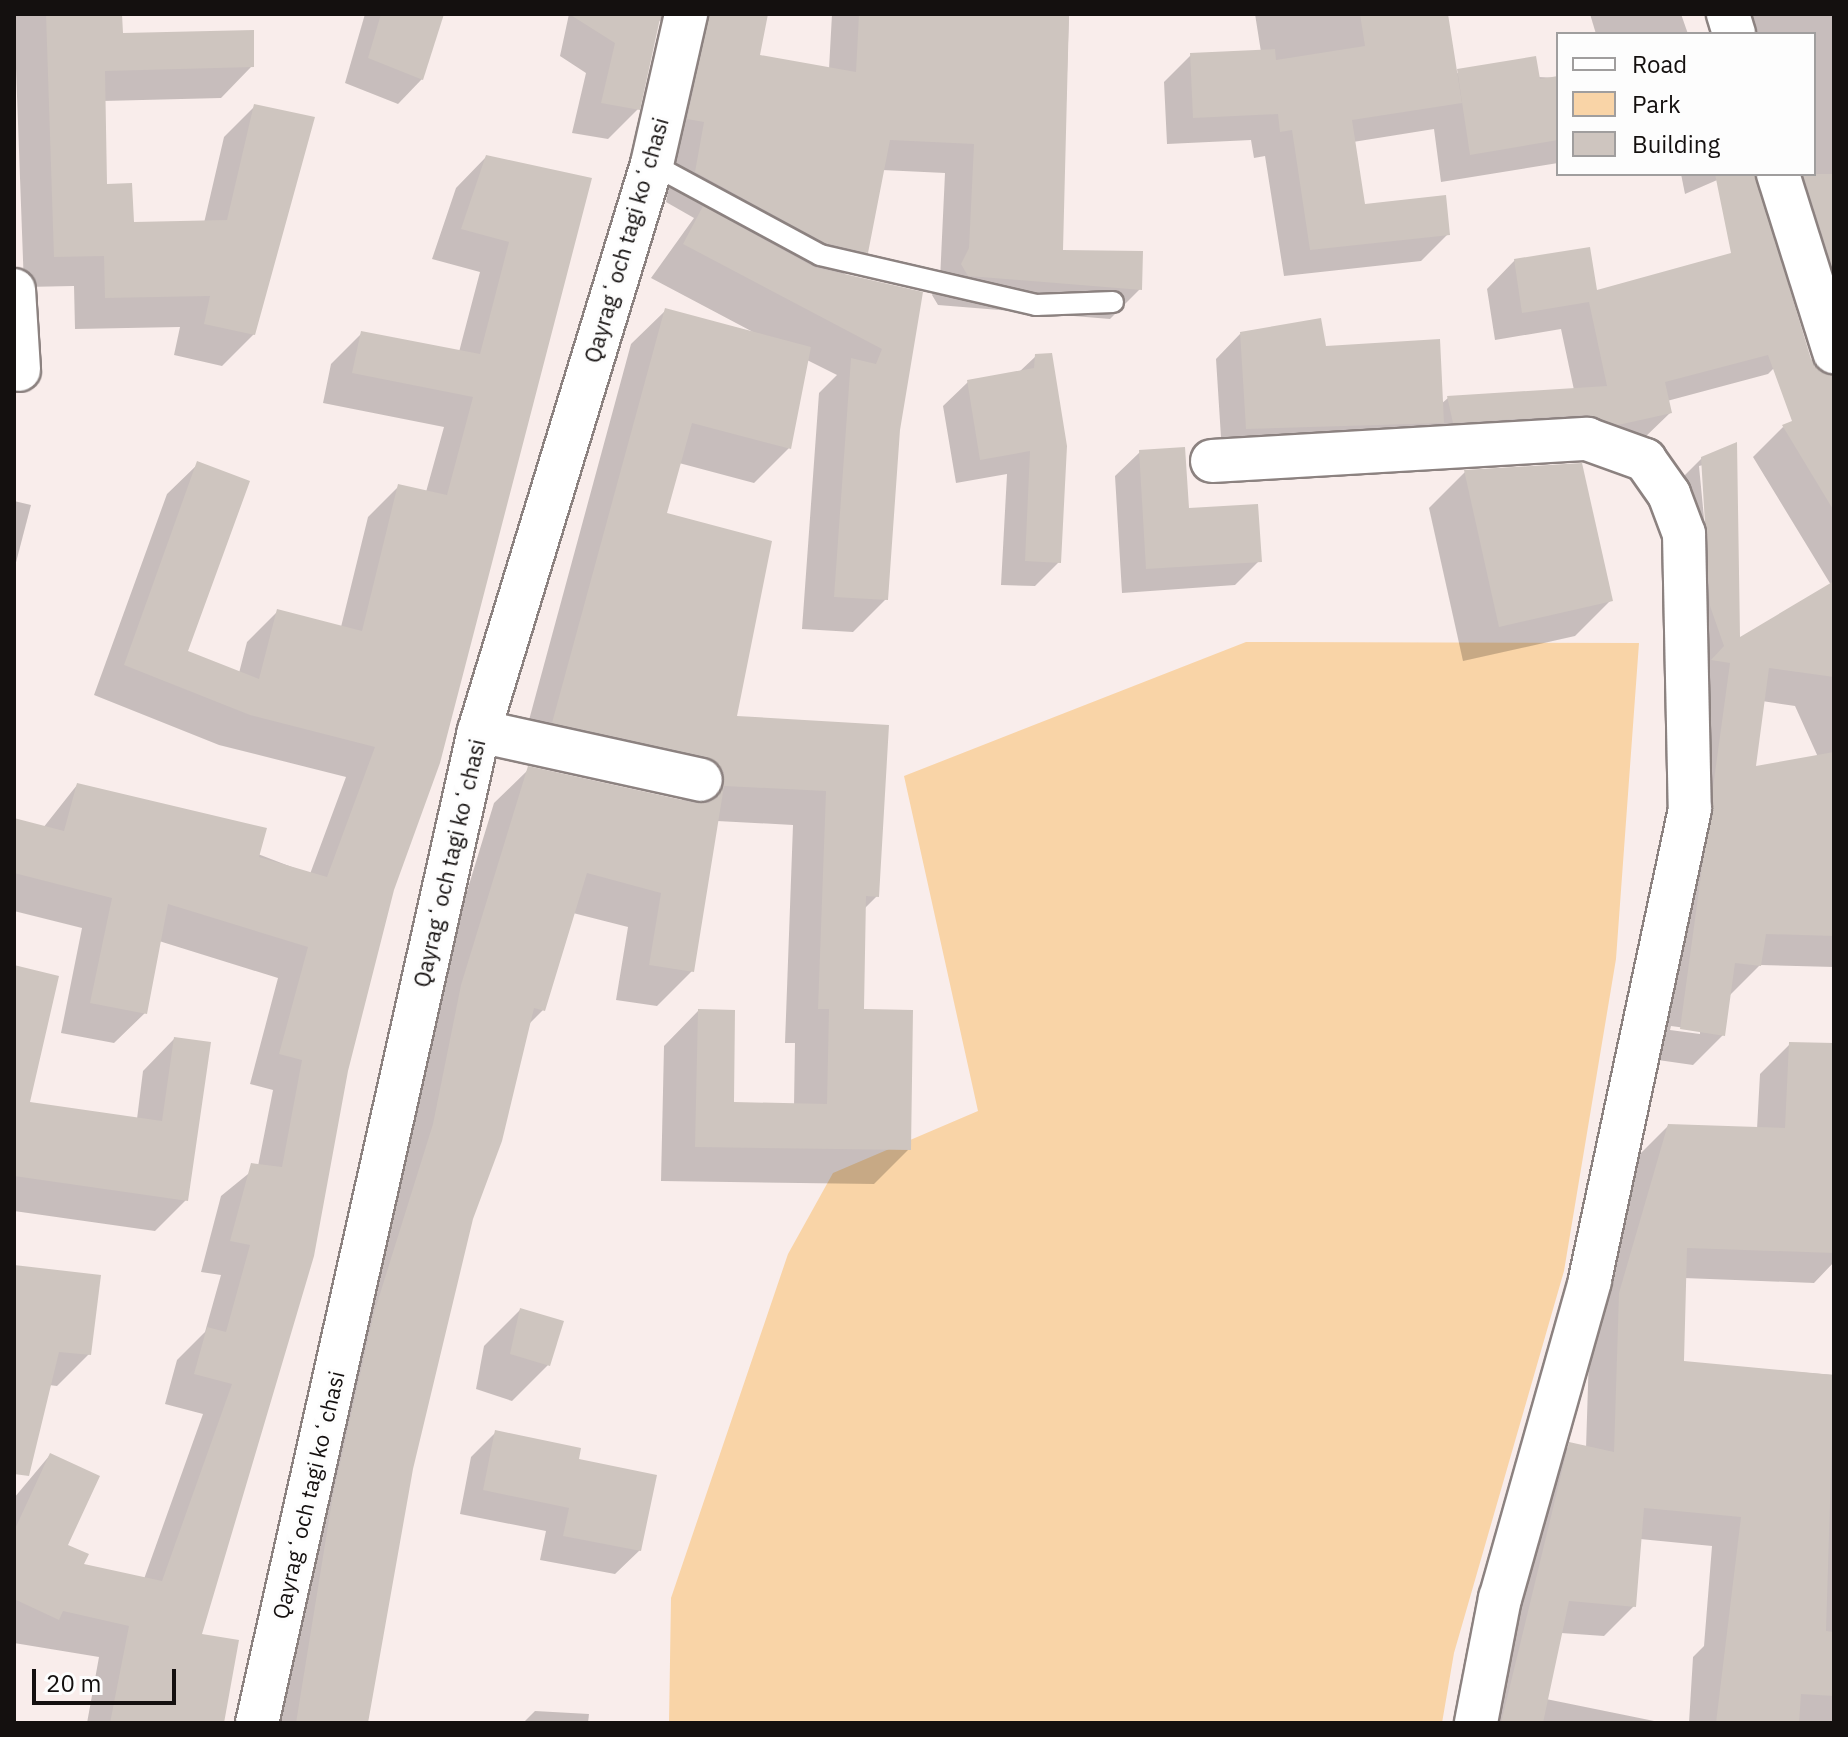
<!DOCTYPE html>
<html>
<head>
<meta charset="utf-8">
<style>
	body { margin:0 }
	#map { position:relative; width:1848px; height:1737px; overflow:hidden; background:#f9edeb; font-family:"IBM Plex Sans",sans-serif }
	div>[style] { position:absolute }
	.green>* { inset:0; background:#f9d4a7 }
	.shadow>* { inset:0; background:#0003 }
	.building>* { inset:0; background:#cec5bf }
	.roads { filter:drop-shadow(2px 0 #8c8280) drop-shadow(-2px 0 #8c8280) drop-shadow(0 2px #8c8280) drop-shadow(0 -2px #8c8280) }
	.service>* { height:20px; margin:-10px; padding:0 10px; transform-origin:10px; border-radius:10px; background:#fff }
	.minor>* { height:42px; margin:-21px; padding:0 21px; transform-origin:21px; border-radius:21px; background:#fff }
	span { translate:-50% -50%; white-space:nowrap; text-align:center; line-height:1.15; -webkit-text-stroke:6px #fdfdfd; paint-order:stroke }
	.street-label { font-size:22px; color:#14100f }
	.frame { position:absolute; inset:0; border:16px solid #14100f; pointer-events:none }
	.legend { position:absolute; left:1556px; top:32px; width:260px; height:144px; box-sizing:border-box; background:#fdfdfd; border:2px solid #a09e9e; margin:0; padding:10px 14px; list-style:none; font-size:24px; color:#14100f }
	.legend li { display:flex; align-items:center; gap:16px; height:40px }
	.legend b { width:40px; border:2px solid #a09e9e }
	.scale { position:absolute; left:32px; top:1669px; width:144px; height:36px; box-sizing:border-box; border:4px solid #14100f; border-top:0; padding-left:10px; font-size:24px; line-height:28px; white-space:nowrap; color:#14100f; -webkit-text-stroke:6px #fdfdfd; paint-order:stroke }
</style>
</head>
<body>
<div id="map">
	<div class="green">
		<i style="clip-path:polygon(1246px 642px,1639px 643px,1616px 959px,1564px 1271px,1454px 1653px,1442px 1723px,669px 1723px,671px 1598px,788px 1254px,833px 1173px,978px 1111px,904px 776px)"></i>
	</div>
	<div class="shadow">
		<i style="clip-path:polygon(14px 14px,120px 14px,121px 35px,252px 66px,221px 98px,103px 101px,105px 186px,132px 224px,204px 223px,224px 137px,255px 106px,254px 334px,222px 366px,174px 355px,180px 327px,75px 329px,74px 286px,24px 287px)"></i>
		<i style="clip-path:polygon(365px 14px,442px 14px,422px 79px,398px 104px,345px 83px)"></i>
		<i style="clip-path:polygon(569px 14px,766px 14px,758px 56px,829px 69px,832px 14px,1069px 14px,1061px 252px,1140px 289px,1110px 319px,938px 305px,932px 295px,940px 280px,945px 173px,882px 170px,867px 252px,843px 275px,921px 294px,898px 430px,886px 599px,853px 632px,802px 629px,819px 393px,837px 375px,807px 360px,789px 448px,754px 483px,679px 463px,665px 514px,735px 718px,887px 727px,877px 896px,864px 909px,862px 1011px,909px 1149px,874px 1184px,661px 1181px,664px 1046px,698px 1011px,732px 1104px,794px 1105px,795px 1043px,785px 1043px,793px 825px,717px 821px,692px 971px,657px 1006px,616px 1000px,628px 927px,573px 913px,543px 1010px,528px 1025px,471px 1218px,411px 1469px,366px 1723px,266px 1723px,427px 1022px,494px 803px,529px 769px,686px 803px,671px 790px,519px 757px,631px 344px,666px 310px,753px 332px,651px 278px,694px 218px,666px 202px,675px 152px,673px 27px,658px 20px,638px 109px,608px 139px,572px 133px,586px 73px,560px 56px)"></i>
		<i style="clip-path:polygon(1255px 14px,1446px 14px,1455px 73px,1558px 78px,1558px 163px,1441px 182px,1434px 129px,1353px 142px,1363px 206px,1448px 234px,1421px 261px,1284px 276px,1265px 156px,1254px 158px,1251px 140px,1167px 144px,1164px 82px,1191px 55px,1261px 52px)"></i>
		<i style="clip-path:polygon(1590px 14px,1681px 14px,1688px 34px,1596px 34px)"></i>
		<i style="clip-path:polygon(1733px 14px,1834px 14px,1834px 354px,1767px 185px,1749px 174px,1814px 174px,1814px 34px,1742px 34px)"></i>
		<i style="clip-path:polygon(486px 157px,589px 180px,392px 890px,200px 1635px,221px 1723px,87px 1723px,99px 1657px,14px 1643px,14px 1498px,50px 1455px,65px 1546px,81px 1565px,144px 1579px,203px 1414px,165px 1404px,177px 1360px,205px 1332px,221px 1275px,201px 1272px,221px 1196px,258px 1166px,273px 1090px,250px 1084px,278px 978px,159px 941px,145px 1013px,114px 1043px,61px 1033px,82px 928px,14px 911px,14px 820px,43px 828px,77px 785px,310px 874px,346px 777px,219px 745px,94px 695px,167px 494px,198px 464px,185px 652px,239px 673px,247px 642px,278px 611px,341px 627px,368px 517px,399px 486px,426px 492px,444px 427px,323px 403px,331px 364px,362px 333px,459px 352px,480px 272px,432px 259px,456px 188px)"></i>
		<i style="clip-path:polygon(1681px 174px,1731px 174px,1685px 194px)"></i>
		<i style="clip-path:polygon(1515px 260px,1595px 292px,1796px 346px,1768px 374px,1667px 401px,1670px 413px,1641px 441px,1222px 453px,1216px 359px,1240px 334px,1324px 348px,1441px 404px,1448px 398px,1574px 390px,1561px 329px,1495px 340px,1487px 289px)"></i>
		<i style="clip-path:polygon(1036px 356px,1059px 562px,1035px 586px,1001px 585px,1007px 474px,956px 483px,943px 406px,968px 382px,1018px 373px)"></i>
		<i style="clip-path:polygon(evenodd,1783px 427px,1834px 447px,1834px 967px,1760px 965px,1729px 996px,1723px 1035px,1693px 1065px,1651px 1059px,1701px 693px,1671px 489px,1702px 458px,1738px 640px,1831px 585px,1753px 457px,1783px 427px,1703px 465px,1709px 570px,1699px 466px,1703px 465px,1783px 427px,1762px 701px,1795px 706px,1818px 757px,1753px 768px,1762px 701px,1783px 427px,1671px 1026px,1700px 1030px,1700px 1034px,1670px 1030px,1671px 1026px)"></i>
		<i style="clip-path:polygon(1140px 452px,1187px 510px,1259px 561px,1235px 585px,1122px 593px,1115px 476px)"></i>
		<i style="clip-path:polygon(1465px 472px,1611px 600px,1575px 636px,1463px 661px,1429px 508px)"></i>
		<i style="clip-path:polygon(14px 501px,31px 505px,14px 570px)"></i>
		<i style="clip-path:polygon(174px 1039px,186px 1200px,155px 1231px,14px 1211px,14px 1102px,137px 1119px,143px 1071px)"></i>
		<i style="clip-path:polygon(1790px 1044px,1834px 1045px,1834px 1262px,1814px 1283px,1684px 1278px,1681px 1363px,1834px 1375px,1834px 1723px,1689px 1723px,1693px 1657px,1704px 1646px,1712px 1546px,1640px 1539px,1634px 1606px,1604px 1636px,1561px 1633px,1546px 1699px,1664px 1723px,1480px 1723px,1540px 1475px,1570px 1445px,1586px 1448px,1590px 1323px,1638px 1156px,1668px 1126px,1757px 1129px,1760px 1074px)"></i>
		<i style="clip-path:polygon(14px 1271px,89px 1354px,57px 1386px,49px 1385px,14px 1456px)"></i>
		<i style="clip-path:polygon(520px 1310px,548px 1365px,512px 1401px,476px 1389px,484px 1346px)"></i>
		<i style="clip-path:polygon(496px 1432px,576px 1461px,640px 1550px,615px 1574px,540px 1560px,546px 1531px,460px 1514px,471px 1457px)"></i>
		<i style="clip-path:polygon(535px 1711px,589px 1714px,588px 1723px,523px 1723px)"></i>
	</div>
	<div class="building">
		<i style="clip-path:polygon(46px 14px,122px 14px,123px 33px,254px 30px,254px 67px,105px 71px,107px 184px,132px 183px,134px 222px,227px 220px,254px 104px,315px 117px,255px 335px,204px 324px,210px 296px,105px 298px,104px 256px,54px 257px)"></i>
		<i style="clip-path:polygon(381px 14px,444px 14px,423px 80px,368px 58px)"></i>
		<i style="clip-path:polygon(569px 14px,661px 14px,640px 110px,601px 103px,615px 43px)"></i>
		<i style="clip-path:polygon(709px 14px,768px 14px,760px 55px,856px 72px,859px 14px,1069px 14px,1063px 250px,1143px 251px,1142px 290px,968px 276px,961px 264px,969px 248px,974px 144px,890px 140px,868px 253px,825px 243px,695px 172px,704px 122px,687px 119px)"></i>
		<i style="clip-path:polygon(1360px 14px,1448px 14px,1462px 103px,1352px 120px,1365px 204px,1446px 195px,1450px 235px,1310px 250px,1292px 130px,1280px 132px,1278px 114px,1193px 118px,1190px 53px,1275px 49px,1276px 60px,1365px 46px)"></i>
		<i style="clip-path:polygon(1536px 56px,1540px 79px,1558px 76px,1558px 140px,1470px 155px,1457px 69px)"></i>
		<i style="clip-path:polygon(486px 155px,592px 178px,440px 763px,394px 890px,348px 1071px,314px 1256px,202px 1634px,239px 1640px,224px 1723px,110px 1723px,129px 1626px,63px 1611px,59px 1620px,14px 1599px,14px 1531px,50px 1453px,100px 1476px,68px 1545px,89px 1554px,84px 1564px,162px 1581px,232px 1384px,194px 1374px,207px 1327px,226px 1332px,250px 1245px,230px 1241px,251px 1163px,282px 1167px,302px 1060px,279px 1054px,308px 947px,168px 904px,147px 1014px,90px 1003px,112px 898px,14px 873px,14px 818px,64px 831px,77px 783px,267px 828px,259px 857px,327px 877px,375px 747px,250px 715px,124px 665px,197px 461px,250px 481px,188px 651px,259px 679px,277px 609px,362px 631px,398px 484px,447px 495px,473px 397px,352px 373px,361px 331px,480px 354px,509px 242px,461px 229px)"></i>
		<i style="clip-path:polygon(1715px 174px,1755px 174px,1811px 359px,1834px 375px,1834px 511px,1782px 425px,1792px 421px,1768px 355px,1665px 382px,1672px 413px,1618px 425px,1586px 415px,1453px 423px,1447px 396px,1607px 386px,1589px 302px,1522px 313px,1514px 259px,1590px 247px,1597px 290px,1731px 253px)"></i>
		<i style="clip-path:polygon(1803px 174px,1834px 174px,1834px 272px)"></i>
		<i style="clip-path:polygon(703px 206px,814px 267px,923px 292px,900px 430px,888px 600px,834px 597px,851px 358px,876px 364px,882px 349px,683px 244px)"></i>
		<i style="clip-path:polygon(665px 308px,811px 347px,791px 449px,692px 423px,667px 513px,772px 541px,737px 716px,889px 725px,879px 897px,866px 896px,864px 1009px,913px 1010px,911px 1150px,695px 1147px,698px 1009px,735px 1010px,734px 1102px,827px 1104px,829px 1009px,818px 1009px,826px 791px,724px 786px,694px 972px,649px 965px,661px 893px,587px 873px,545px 1011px,534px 1008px,502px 1141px,473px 1219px,413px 1469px,368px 1723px,296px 1723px,333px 1495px,374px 1313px,433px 1124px,461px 985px,528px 766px,696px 803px,709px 803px,724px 786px,724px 772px,706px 757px,552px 723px)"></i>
		<i style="clip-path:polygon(1321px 318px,1326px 346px,1440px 339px,1444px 423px,1246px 429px,1240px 332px)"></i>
		<i style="clip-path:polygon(1052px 353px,1067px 446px,1061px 563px,1025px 561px,1030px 451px,980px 460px,967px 380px,1034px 368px,1035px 354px)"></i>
		<i style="clip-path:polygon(1737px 442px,1740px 637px,1834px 581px,1834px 677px,1769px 668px,1756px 766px,1834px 752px,1834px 936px,1766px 934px,1761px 966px,1735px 963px,1725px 1036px,1680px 1029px,1730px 663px,1711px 660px,1724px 646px,1710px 606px,1701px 457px)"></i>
		<i style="clip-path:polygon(1185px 447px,1189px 508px,1258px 504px,1262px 562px,1146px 569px,1139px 450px)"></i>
		<i style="clip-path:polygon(1582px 463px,1613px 601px,1499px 627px,1464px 470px)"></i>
		<i style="clip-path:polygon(14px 965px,59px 976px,30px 1102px,162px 1121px,174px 1037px,211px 1042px,188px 1201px,14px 1176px)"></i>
		<i style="clip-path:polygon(1789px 1042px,1834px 1043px,1834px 1253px,1687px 1248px,1684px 1361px,1834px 1375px,1826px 1631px,1834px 1632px,1834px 1696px,1801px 1694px,1799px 1723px,1716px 1723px,1741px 1517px,1644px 1508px,1636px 1607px,1569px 1601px,1543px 1723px,1501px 1723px,1569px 1442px,1614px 1452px,1619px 1293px,1668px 1124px,1785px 1128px)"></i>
		<i style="clip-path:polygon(14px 1265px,101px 1275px,91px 1355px,59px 1352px,29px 1476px,14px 1474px)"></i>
		<i style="clip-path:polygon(520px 1308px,564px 1321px,550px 1366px,510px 1354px)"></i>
		<i style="clip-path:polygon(495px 1430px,581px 1448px,579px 1459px,657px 1475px,641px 1551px,563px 1536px,569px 1508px,483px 1490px)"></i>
	</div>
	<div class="roads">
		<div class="service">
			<i style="left:652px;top:164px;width:191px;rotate:28.4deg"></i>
			<i style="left:820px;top:255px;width:222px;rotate:13deg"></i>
			<i style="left:1036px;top:305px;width:77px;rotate:-2.2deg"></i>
		</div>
		<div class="minor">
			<i style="left:1728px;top:14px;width:21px;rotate:73deg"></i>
			<i style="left:1778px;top:174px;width:187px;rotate:72.5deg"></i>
			<i style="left:14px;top:290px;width:80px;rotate:86.4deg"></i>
			<i style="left:1212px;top:461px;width:376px;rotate:-3.4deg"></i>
			<i style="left:1587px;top:439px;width:62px;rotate:19.9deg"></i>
			<i style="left:1645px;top:460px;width:42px;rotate:54.8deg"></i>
			<i style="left:1669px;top:494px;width:43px;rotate:69.4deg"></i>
			<i style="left:1684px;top:534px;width:275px;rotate:88.8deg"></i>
			<i style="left:1690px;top:809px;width:482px;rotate:102deg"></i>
			<i style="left:1590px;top:1281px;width:330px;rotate:105.8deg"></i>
			<i style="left:1500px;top:1598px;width:127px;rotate:100.9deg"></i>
			<i style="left:479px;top:731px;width:227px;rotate:12.4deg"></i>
			<i style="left:257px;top:1723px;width:1017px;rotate:-77.39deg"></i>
			<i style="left:479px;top:731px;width:593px;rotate:-73.03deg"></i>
			<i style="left:652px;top:164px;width:154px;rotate:-77.2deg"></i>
		</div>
	</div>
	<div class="street-label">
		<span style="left:626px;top:240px;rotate:-74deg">Qayragʻoch tagi koʻchasi</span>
		<span style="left:449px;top:863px;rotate:-77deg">Qayragʻoch tagi koʻchasi</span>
		<span style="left:308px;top:1495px;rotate:-77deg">Qayragʻoch tagi koʻchasi</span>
	</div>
	<div class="frame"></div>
	<ul class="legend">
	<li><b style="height:10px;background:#fff"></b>Road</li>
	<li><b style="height:22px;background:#f9d4a7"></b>Park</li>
	<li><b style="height:22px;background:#cec5bf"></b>Building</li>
	</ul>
	<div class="scale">20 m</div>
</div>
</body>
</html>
